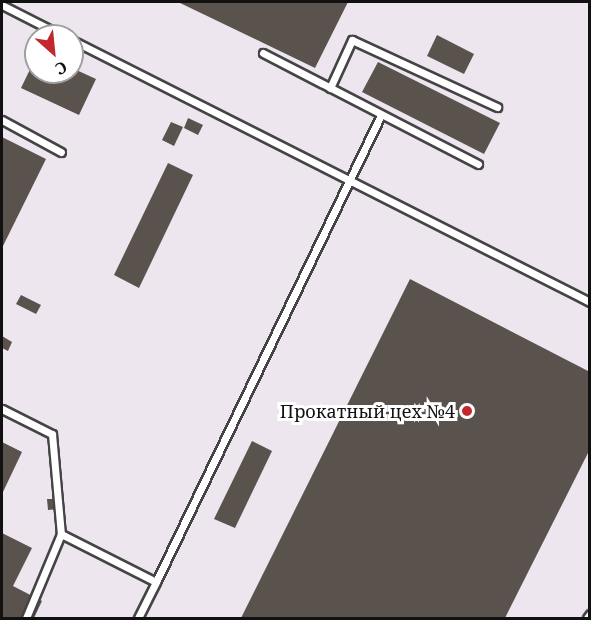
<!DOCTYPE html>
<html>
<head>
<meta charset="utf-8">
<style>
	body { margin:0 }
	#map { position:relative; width:591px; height:620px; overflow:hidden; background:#fffdf5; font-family:"Noto Serif",serif }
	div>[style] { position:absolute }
	.industrial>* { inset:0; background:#eee6ef }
	.building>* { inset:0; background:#5a524d }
	.roads { filter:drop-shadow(2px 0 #444) drop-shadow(-2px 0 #444) drop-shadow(0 2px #444) drop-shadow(0 -2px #444) }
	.service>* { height:7px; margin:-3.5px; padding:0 3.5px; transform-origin:3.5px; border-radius:3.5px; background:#fff }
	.dots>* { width:16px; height:16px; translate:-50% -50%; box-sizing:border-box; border:3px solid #fff; border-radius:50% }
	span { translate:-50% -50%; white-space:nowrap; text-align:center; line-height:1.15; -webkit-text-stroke:6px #fff; paint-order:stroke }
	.poi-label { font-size:18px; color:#111 }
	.right { translate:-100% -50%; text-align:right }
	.frame { position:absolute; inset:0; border:3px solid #111; pointer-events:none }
	.north { position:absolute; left:24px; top:24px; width:60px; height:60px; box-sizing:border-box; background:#fff; border:2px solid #a0a0a0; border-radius:50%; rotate:153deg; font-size:16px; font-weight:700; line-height:24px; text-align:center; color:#111 }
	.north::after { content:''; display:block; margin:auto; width:21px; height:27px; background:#c4262e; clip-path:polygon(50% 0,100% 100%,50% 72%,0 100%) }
</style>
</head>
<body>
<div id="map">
	<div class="industrial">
		<i style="clip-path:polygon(evenodd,2px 2px,589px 2px,589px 618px,2px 618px,2px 2px,36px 36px,72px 36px,72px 72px,36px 72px,36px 36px)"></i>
	</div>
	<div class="building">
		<i style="clip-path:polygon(178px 2px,348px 2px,315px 68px)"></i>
		<i style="clip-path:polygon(437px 35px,474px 54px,464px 74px,427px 56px)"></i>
		<i style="clip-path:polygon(36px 57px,36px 72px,72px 68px,96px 79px,79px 115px,21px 88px)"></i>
		<i style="clip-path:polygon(378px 62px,500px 123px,484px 154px,362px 92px)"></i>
		<i style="clip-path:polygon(188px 118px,203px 125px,198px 135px,184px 128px)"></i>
		<i style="clip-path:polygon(171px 122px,183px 127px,174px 146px,162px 140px)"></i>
		<i style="clip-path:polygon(2px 137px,46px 159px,2px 248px)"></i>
		<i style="clip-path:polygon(168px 163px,193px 175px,139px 288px,114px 275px)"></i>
		<i style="clip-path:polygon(410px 279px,590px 372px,590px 449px,505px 618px,241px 618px)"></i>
		<i style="clip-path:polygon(21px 295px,41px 305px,36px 314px,16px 304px)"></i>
		<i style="clip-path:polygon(2px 336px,12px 342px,8px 351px,2px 348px)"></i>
		<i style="clip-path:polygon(252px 441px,272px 451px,235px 528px,214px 519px)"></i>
		<i style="clip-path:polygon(2px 442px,22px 452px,2px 494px)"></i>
		<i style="clip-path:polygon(47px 499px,57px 499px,58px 509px,48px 510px)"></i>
		<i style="clip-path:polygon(2px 533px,32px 548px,13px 586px,42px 601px,34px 618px,2px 618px)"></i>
	</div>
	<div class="roads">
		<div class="service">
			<i style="left:2px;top:5px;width:68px;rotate:26.9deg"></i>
			<i style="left:72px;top:40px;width:580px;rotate:26.83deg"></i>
			<i style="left:263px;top:53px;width:242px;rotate:27.3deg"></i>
			<i style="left:330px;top:88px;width:53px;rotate:-65.4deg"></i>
			<i style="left:352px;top:40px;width:160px;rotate:24.8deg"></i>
			<i style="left:2px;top:120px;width:67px;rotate:28.5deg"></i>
			<i style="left:2px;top:409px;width:56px;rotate:26.6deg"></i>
			<i style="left:52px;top:434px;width:100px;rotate:84.9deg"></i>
			<i style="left:26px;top:618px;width:91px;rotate:-67.4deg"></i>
			<i style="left:61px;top:534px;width:106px;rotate:26.8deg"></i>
			<i style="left:156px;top:582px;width:518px;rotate:-64.28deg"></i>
			<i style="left:138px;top:618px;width:40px;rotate:-63.4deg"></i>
			<i style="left:587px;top:618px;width:5px;rotate:-53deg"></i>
		</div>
	</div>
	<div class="dots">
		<i style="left:467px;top:411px;background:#c4262e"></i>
	</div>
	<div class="poi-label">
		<span class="right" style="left:455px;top:411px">Прокатный цех №4</span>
	</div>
	<div class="frame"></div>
	<div class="north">С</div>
</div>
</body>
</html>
